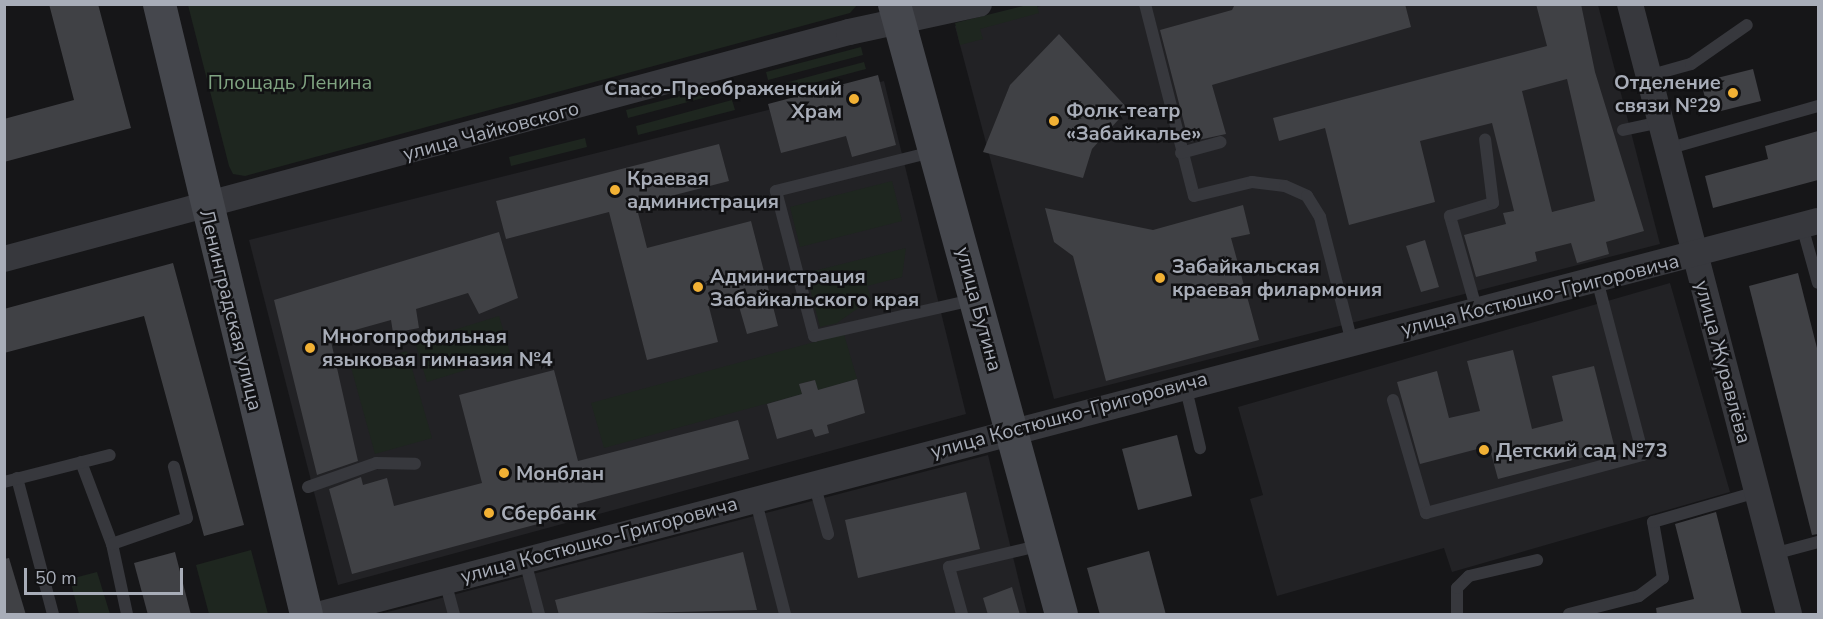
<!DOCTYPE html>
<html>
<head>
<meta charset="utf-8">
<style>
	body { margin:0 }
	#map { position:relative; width:1823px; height:619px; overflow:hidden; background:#161618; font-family:"Nunito Sans",sans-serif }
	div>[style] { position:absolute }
	.built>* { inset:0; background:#222225 }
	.green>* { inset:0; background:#1e261f }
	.building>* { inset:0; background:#404145 }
	.lane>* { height:12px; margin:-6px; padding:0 6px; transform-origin:6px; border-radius:6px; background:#37383d }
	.street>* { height:26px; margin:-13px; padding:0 13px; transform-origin:13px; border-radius:13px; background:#37383d }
	.secondary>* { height:33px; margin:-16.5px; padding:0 16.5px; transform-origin:16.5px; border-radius:16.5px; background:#45474d }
	.dots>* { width:16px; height:16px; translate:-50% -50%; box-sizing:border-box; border:3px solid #111113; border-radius:50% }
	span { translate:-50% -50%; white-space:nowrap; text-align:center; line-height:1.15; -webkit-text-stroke:5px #111113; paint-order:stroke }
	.park-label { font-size:20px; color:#7fa381 }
	.poi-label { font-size:20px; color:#a8adb8; font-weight:700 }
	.right { translate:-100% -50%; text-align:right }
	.left { translate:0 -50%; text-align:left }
	.street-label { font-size:20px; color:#a8adb8 }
	.frame { position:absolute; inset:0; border:6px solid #a8adb8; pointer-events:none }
	.scale { position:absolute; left:24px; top:568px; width:159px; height:27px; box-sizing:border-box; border:3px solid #a8adb8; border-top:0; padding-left:8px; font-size:18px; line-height:21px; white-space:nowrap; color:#a8adb8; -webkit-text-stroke:4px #111113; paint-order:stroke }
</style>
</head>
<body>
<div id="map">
	<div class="built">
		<i style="clip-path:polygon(1049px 4px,1598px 5px,1660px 244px,1054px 399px,955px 26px)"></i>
		<i style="clip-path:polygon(884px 81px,966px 414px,338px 585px,249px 240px)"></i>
		<i style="clip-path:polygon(1670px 283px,1730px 492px,1452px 572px,1444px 548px,1277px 596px,1250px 499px,1263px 495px,1238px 407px)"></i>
		<i style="clip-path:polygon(988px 455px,1027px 614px,380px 614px)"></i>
	</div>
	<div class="green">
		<i style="clip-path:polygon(188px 5px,857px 4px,857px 5px,850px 13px,245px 176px,233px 174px,229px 166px)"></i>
		<i style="clip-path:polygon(1027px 5px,1037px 5px,1039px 13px,980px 29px,983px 39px,960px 45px,955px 23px)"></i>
		<i style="clip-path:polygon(861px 47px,863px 55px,768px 80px,766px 72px)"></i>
		<i style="clip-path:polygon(864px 62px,866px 69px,787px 90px,785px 83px)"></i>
		<i style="clip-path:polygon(727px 84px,729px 91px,628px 118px,626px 110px)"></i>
		<i style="clip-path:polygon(732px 100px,735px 110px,638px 135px,636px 126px)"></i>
		<i style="clip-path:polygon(585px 138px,587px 147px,511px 166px,509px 157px)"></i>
		<i style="clip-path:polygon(892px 181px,902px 221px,800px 247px,790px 207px)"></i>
		<i style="clip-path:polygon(906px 248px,902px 277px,867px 286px,871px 299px,837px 323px,820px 327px,806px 273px)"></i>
		<i style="clip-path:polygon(499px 316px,511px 356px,427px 382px,415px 342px)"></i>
		<i style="clip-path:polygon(844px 334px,857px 379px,818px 390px,814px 380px,799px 384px,802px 394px,604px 448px,591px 403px)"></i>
		<i style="clip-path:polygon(407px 351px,432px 438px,375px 454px,351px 367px)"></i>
		<i style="clip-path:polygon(251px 550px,268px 614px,209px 614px,196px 565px)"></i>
		<i style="clip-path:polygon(97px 572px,110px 614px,79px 614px,70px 579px)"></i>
	</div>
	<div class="building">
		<i style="clip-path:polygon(49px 4px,98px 4px,131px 128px,4px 162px,4px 119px,74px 100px)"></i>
		<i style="clip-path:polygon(1235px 4px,1405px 4px,1411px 27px,1212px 85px,1226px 134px,1189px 142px,1160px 30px,1232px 10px)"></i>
		<i style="clip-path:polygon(evenodd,1536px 4px,1581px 4px,1595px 72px,1644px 231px,1606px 242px,1609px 254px,1577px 263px,1571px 243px,1535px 252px,1537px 261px,1476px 277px,1464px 235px,1506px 224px,1503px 213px,1514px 211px,1492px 123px,1420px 141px,1435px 202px,1349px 225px,1325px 128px,1279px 141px,1273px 118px,1547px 46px,1536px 4px,1567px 79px,1595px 201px,1552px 212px,1522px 91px,1567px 79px)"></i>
		<i style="clip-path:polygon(1059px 34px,1128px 109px,1092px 149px,1083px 178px,983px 152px,1010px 85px)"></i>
		<i style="clip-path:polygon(1753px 69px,1761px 101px,1709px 114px,1701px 82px)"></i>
		<i style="clip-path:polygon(878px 75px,896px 145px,852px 157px,846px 136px,781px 153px,768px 104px)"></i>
		<i style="clip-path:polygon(1818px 131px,1818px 180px,1713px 208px,1705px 176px,1768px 159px,1765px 146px)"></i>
		<i style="clip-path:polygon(719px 144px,729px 181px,636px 205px,647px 248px,751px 221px,778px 326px,747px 334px,736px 296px,708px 303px,718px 342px,647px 360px,609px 212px,506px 239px,496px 201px)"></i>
		<i style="clip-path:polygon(1243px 205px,1250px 234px,1231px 238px,1259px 340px,1106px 381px,1073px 256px,1054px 242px,1045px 208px,1153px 230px)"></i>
		<i style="clip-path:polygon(499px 232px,518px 298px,479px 314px,468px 293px,416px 309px,419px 328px,393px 333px,391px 320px,330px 337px,358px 461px,317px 475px,274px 300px)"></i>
		<i style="clip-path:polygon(1425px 240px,1439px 287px,1421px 292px,1406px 246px)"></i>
		<i style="clip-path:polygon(173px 263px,244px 525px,204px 536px,144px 316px,4px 353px,4px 309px)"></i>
		<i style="clip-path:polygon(1798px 273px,1818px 352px,1818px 534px,1812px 535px,1749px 286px)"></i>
		<i style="clip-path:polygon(1513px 350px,1532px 429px,1563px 421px,1552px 376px,1594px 366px,1615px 449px,1498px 479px,1489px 446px,1420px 464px,1397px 382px,1437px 371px,1449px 418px,1480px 411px,1467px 361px)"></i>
		<i style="clip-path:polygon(554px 370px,578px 461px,738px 420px,749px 459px,577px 504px,579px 513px,352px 574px,329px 489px,361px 477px,363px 485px,387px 478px,394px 506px,482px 483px,459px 395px)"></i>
		<i style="clip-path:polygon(857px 379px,865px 413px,827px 425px,829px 433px,815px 437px,812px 429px,777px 439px,767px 404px,802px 394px,799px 384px,815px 380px,818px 390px)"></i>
		<i style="clip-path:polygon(1177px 435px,1192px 496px,1138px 510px,1122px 449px)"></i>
		<i style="clip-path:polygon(966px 492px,980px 549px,858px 578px,845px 520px)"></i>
		<i style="clip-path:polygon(1716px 512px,1742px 615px,1657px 615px,1656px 608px,1694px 599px,1675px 524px)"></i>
		<i style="clip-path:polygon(1149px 551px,1166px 615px,1100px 615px,1087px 568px)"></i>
		<i style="clip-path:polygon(175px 552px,191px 615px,148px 615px,134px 563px)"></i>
		<i style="clip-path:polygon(743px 552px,757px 610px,559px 615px,555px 600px)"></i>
		<i style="clip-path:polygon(9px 558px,26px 615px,4px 615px,4px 559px)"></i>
		<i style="clip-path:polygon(1012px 587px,1020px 615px,988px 615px,983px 598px)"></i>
	</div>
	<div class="lane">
		<i style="left:1145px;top:4px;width:198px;rotate:75.7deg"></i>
		<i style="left:1194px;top:196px;width:60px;rotate:-13.6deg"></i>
		<i style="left:1252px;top:182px;width:33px;rotate:7deg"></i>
		<i style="left:1285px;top:186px;width:24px;rotate:24deg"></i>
		<i style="left:1307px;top:196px;width:25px;rotate:58deg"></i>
		<i style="left:1320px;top:217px;width:130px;rotate:75.7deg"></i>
		<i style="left:1648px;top:76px;width:45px;rotate:-15.6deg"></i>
		<i style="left:1691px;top:64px;width:68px;rotate:-34.9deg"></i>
		<i style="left:1623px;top:130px;width:38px;rotate:-12deg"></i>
		<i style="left:1667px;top:149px;width:157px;rotate:-15.9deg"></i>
		<i style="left:932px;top:152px;width:161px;rotate:166deg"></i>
		<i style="left:776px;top:191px;width:150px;rotate:75.3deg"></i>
		<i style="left:814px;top:336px;width:163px;rotate:-12.8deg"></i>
		<i style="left:1181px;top:153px;width:41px;rotate:-15.4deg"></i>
		<i style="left:1802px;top:226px;width:59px;rotate:74.3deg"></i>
		<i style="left:1477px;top:311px;width:99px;rotate:-105.9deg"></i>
		<i style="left:1450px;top:216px;width:45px;rotate:-16.8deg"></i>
		<i style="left:1493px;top:203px;width:64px;rotate:-97.1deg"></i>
		<i style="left:1185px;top:385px;width:65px;rotate:76.6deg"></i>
		<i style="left:1393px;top:400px;width:118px;rotate:73.7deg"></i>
		<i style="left:1426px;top:513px;width:225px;rotate:-15deg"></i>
		<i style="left:1643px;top:455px;width:181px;rotate:-104.7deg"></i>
		<i style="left:81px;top:462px;width:88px;rotate:69.3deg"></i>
		<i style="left:17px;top:478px;width:141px;rotate:75.2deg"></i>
		<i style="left:4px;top:482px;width:109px;rotate:-14.3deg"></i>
		<i style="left:814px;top:483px;width:53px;rotate:74.6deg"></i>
		<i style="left:308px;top:487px;width:72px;rotate:-19.4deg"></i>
		<i style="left:376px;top:463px;width:39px;rotate:1deg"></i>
		<i style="left:755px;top:498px;width:120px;rotate:75.5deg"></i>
		<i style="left:1773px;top:554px;width:47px;rotate:-14.9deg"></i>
		<i style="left:525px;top:561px;width:55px;rotate:75.2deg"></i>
		<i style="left:445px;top:581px;width:34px;rotate:75deg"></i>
		<i style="left:127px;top:614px;width:72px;rotate:-102.1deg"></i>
		<i style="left:112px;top:544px;width:79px;rotate:-19.1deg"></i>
		<i style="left:187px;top:518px;width:53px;rotate:-104.3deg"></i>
		<i style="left:962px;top:614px;width:49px;rotate:-105.5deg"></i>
		<i style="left:949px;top:567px;width:96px;rotate:-13.3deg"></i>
		<i style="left:1457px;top:614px;width:26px;rotate:-90deg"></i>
		<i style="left:1457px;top:588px;width:17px;rotate:-45deg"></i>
		<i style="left:1469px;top:576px;width:70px;rotate:-13.2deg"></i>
		<i style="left:1569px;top:614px;width:72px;rotate:-14.4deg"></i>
		<i style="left:1639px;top:596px;width:30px;rotate:-37deg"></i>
		<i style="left:1663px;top:578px;width:57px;rotate:-100.1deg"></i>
		<i style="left:1653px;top:522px;width:108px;rotate:-16.1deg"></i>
	</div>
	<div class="street">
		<i style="left:1630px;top:4px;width:630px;rotate:75.39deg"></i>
		<i style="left:4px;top:259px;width:875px;rotate:-15.04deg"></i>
		<i style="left:849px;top:32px;width:133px;rotate:-12.2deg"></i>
		<i style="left:321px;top:614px;width:1548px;rotate:-14.71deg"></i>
	</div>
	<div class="secondary">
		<i style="left:159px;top:4px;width:627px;rotate:76.45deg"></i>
		<i style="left:894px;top:4px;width:632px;rotate:74.69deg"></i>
	</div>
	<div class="dots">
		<i style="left:1733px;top:93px;background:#f2b134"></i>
		<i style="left:854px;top:99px;background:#f2b134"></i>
		<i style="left:1054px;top:121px;background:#f2b134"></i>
		<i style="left:615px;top:190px;background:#f2b134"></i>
		<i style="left:1160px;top:278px;background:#f2b134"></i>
		<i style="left:698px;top:287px;background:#f2b134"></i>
		<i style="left:310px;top:348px;background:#f2b134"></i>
		<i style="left:1484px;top:450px;background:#f2b134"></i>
		<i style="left:504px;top:473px;background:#f2b134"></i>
		<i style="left:489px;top:513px;background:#f2b134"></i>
	</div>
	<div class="park-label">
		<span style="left:290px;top:82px">Площадь Ленина</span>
	</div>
	<div class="poi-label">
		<span class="right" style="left:1721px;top:94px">Отделение<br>связи №29</span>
		<span class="right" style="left:842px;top:100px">Спасо-Преображенский<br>Храм</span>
		<span class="left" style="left:1066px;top:122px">Фолк-театр<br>«Забайкалье»</span>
		<span class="left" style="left:627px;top:190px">Краевая<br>администрация</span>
		<span class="left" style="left:1172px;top:278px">Забайкальская<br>краевая филармония</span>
		<span class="left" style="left:710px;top:288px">Администрация<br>Забайкальского края</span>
		<span class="left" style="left:322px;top:348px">Многопрофильная<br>языковая гимназия №4</span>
		<span class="left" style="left:1496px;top:450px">Детский сад №73</span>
		<span class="left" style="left:516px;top:473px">Монблан</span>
		<span class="left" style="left:501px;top:513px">Сбербанк</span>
	</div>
	<div class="street-label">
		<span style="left:491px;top:131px;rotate:-15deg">улица Чайковского</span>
		<span style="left:1540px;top:295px;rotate:-14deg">улица Костюшко-Григоровича</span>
		<span style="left:979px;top:309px;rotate:75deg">улица Бутина</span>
		<span style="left:231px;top:310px;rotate:76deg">Ленинградская улица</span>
		<span style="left:1723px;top:362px;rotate:75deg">улица Журавлёва</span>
		<span style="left:1069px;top:415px;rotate:-15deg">улица Костюшко-Григоровича</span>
		<span style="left:599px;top:540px;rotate:-15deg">улица Костюшко-Григоровича</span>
	</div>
	<div class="frame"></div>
	<div class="scale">50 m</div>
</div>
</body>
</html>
